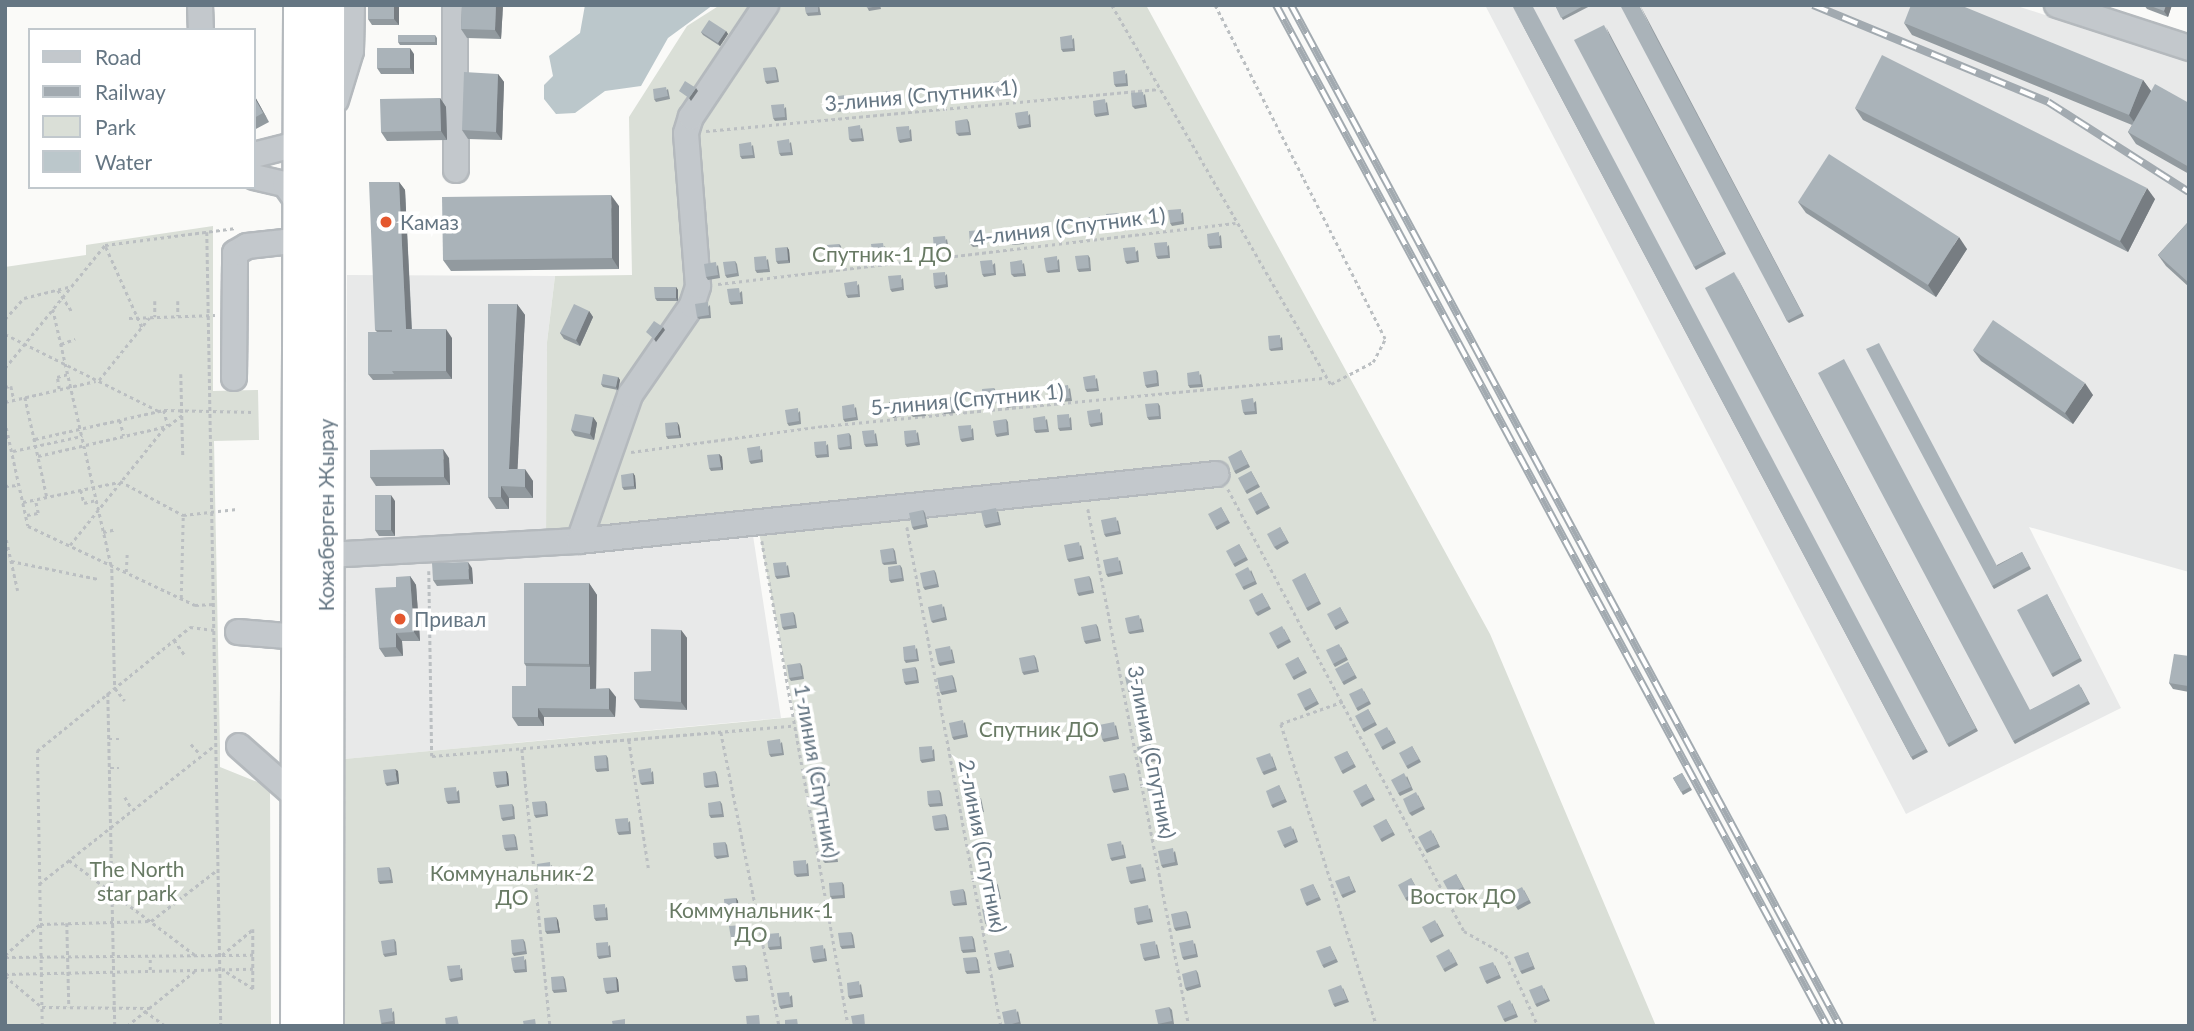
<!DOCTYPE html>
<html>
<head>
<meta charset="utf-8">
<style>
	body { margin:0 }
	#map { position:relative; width:2194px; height:1031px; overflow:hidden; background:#fafaf8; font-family:Lato,sans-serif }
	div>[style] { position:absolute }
	.built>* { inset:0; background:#e8e9e9 }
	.green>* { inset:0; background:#dadfd7 }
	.water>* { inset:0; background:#bbc7cb }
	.path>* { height:2.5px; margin-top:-1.25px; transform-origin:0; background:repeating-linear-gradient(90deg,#bbbfc2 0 3.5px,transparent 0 7px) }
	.roads { filter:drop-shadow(2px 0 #b4b9bd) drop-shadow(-2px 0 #b4b9bd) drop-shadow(0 2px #b4b9bd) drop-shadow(0 -2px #b4b9bd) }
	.minor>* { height:24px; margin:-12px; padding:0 12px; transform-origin:12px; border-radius:12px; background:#c3c8cc }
	.highway>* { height:35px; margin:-17.5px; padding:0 17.5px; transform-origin:17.5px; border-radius:17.5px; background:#fff }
	.rail>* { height:8px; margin-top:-4px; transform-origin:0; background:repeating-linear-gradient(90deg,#fff 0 16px,#a2aab0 0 32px); box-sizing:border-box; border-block:2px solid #a2aab0 }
	.wall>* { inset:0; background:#929a9f }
	.shaded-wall>* { inset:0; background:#777d82 }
	.building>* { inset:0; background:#aab3b9 }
	.dots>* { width:19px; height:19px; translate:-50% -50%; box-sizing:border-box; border:4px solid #fff; border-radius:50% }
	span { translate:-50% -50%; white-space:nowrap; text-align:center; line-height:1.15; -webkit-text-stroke:7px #fff; paint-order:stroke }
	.street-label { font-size:21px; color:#657683 }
	.poi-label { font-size:21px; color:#657683 }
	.left { translate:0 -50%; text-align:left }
	.park-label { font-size:21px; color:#687a64 }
	.frame { position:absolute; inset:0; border:7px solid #657683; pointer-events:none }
	.legend { position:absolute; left:28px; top:28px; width:228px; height:161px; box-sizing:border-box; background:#fff; border:2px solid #c1c8cd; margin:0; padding:9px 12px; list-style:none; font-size:21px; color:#657683 }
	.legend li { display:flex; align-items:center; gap:14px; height:35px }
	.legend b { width:35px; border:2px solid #c1c8cd }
</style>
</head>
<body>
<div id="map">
	<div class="built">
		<i style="clip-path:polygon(1485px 5px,2014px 5px,2189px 62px,2189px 572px,2029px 527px,2121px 708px,1906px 814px)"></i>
		<i style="clip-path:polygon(347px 275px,555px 276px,547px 342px,546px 551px,752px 529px,781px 718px,344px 759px)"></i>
	</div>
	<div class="green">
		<i style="clip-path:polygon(720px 5px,1146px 5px,1490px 634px,1656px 1026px,343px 1026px,344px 759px,795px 717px,756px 517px,546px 538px,547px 342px,555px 276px,632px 275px,629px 117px,687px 26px)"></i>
		<i style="clip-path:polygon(213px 226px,213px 391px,258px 390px,259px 440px,214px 441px,220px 746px,220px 767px,270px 787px,271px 1026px,5px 1026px,5px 267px,86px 255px,86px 245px)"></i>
	</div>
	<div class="water">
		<i style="clip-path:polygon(585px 5px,713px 5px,668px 38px,641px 86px,605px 91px,575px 113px,556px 114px,544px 99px,544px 85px,553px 76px,549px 56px,580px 33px)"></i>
	</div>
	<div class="path">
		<i style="left:1112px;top:5px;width:438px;rotate:60deg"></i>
		<i style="left:1331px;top:384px;width:47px;rotate:-27.6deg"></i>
		<i style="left:1373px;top:362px;width:26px;rotate:-62deg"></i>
		<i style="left:1385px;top:339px;width:375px;rotate:-117deg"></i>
		<i style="left:706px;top:131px;width:455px;rotate:-5.3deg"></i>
		<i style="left:207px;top:232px;width:794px;rotate:88.99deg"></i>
		<i style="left:106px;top:247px;width:88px;rotate:65.8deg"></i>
		<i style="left:718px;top:284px;width:521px;rotate:-6.73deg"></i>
		<i style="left:58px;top:290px;width:27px;rotate:57deg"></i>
		<i style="left:155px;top:301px;width:16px;rotate:90deg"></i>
		<i style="left:178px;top:301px;width:15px;rotate:90deg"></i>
		<i style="left:53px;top:309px;width:267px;rotate:77.2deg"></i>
		<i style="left:112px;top:569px;width:119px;rotate:88.6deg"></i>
		<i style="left:115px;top:688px;width:16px;rotate:52deg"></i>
		<i style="left:129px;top:318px;width:86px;rotate:-2deg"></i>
		<i style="left:5px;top:319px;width:28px;rotate:-48deg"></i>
		<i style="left:24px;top:298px;width:49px;rotate:-14deg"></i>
		<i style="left:5px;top:334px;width:172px;rotate:26.6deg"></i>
		<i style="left:61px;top:344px;width:15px;rotate:-20deg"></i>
		<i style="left:5px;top:368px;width:159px;rotate:-50.9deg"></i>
		<i style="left:105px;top:245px;width:132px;rotate:-7.4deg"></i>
		<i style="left:181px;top:374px;width:83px;rotate:88.6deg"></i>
		<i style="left:99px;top:380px;width:80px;rotate:-51.1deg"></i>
		<i style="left:5px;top:387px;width:6px;rotate:-9deg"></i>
		<i style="left:11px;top:386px;width:14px;rotate:78deg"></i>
		<i style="left:59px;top:389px;width:12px;rotate:-99deg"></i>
		<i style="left:57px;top:377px;width:11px;rotate:-15deg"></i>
		<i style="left:25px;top:397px;width:102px;rotate:77.6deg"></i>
		<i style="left:5px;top:402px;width:93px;rotate:-13deg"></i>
		<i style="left:164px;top:410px;width:16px;rotate:76deg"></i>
		<i style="left:120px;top:420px;width:16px;rotate:76deg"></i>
		<i style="left:5px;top:421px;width:107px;rotate:77.6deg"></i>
		<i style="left:28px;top:526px;width:185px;rotate:25.3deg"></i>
		<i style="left:195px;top:605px;width:19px;rotate:-3deg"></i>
		<i style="left:35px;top:439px;width:132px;rotate:-12.7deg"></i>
		<i style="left:164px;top:410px;width:90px;rotate:1.3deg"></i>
		<i style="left:13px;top:451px;width:71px;rotate:-12.3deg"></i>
		<i style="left:631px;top:452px;width:195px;rotate:-7.7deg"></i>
		<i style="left:824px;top:426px;width:501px;rotate:-5.49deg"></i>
		<i style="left:38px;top:456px;width:133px;rotate:-13deg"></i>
		<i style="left:168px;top:426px;width:18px;rotate:-38deg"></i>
		<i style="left:120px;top:481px;width:72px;rotate:28.4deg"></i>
		<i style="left:183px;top:515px;width:54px;rotate:-6.3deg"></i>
		<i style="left:5px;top:486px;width:14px;rotate:-4deg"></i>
		<i style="left:1228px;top:489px;width:501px;rotate:61.9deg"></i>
		<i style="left:1464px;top:931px;width:48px;rotate:29.7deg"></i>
		<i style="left:1506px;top:955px;width:78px;rotate:65.7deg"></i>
		<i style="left:81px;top:490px;width:13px;rotate:77deg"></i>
		<i style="left:84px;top:503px;width:12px;rotate:-14deg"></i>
		<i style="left:23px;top:502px;width:98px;rotate:-11.8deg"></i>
		<i style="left:1088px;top:509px;width:527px;rotate:78.95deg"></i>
		<i style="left:27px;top:515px;width:11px;rotate:-10deg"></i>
		<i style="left:38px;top:513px;width:14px;rotate:-102deg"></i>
		<i style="left:907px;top:527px;width:508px;rotate:79.33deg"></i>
		<i style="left:103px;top:532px;width:14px;rotate:-12deg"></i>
		<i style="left:5px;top:533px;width:59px;rotate:77.4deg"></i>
		<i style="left:762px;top:541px;width:493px;rotate:79.9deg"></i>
		<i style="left:70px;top:545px;width:151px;rotate:-51.2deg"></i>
		<i style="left:11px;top:561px;width:89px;rotate:11.7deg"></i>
		<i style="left:429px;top:571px;width:185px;rotate:89.1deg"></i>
		<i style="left:432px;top:756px;width:361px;rotate:-4.8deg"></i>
		<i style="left:126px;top:572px;width:18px;rotate:-87deg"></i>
		<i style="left:181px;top:598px;width:83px;rotate:-88.6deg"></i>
		<i style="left:174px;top:640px;width:19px;rotate:54deg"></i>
		<i style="left:108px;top:693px;width:333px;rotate:88.8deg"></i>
		<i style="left:1343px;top:702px;width:66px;rotate:160.5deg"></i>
		<i style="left:1281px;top:724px;width:317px;rotate:72.4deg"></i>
		<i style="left:721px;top:732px;width:300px;rotate:78.8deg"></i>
		<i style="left:109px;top:739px;width:10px"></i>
		<i style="left:629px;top:740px;width:133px;rotate:81.3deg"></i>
		<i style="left:191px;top:744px;width:13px;rotate:48deg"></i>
		<i style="left:522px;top:749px;width:278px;rotate:84.2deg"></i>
		<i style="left:110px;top:768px;width:9px"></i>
		<i style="left:125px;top:797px;width:14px;rotate:60deg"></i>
		<i style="left:69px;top:860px;width:158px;rotate:37deg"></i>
		<i style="left:39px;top:884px;width:224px;rotate:-38.3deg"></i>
		<i style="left:67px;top:923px;width:84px;rotate:88.6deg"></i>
		<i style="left:5px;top:955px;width:47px;rotate:-41.5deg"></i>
		<i style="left:40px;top:924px;width:111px;rotate:-1.5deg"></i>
		<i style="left:151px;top:921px;width:83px;rotate:-37.7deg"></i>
		<i style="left:222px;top:955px;width:40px;rotate:-40deg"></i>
		<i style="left:253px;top:929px;width:60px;rotate:90deg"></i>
		<i style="left:253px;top:989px;width:36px;rotate:-148deg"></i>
		<i style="left:5px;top:957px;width:248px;rotate:-0.5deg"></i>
		<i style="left:150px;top:970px;width:14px;rotate:-90deg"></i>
		<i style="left:5px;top:974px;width:248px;rotate:-1.2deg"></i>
		<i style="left:5px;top:976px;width:48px;rotate:40deg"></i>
		<i style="left:42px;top:1007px;width:108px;rotate:0.5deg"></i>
		<i style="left:145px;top:1011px;width:26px;rotate:36deg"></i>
		<i style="left:42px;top:1026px;width:275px;rotate:-91deg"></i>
		<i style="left:37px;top:751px;width:197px;rotate:-39deg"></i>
		<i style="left:190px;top:627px;width:24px;rotate:7deg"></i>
		<i style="left:127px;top:1026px;width:87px;rotate:-39deg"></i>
	</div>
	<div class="roads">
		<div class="minor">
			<i style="left:200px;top:5px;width:24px;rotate:88deg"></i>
			<i style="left:455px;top:5px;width:165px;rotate:89.7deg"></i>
			<i style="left:2057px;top:5px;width:139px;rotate:18deg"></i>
			<i style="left:336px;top:100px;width:51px;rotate:-73deg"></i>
			<i style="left:351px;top:51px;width:46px;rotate:-88.8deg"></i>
			<i style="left:254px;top:155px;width:49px;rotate:-14.3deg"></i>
			<i style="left:254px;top:177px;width:32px;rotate:13deg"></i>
			<i style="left:285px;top:184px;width:28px;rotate:55deg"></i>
			<i style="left:234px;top:378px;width:125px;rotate:-89.5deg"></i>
			<i style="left:235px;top:253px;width:14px;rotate:-30deg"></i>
			<i style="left:247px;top:246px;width:54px;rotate:-6.3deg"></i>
			<i style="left:579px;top:541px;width:155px;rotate:-70.7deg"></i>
			<i style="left:630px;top:395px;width:109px;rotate:-55.4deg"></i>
			<i style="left:692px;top:305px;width:20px;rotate:-72deg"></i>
			<i style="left:698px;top:286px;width:153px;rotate:-94.5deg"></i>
			<i style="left:686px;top:133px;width:17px;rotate:-73deg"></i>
			<i style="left:691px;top:117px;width:135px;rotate:-56.2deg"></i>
			<i style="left:326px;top:555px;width:253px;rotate:-3.2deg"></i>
			<i style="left:579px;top:541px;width:641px;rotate:-6deg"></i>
			<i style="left:238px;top:632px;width:61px;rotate:4.7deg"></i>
			<i style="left:239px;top:746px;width:80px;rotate:41.5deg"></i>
		</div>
		<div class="highway">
			<i style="left:298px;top:1026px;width:1021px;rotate:-89.83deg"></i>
			<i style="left:325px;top:1026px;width:1021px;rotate:-89.94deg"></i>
		</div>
	</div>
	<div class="rail">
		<i style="left:1276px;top:5px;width:1160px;rotate:61.65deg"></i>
		<i style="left:1291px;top:5px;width:1159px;rotate:61.73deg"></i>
		<i style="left:1813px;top:5px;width:254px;rotate:22.4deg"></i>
		<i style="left:2048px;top:102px;width:167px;rotate:32.6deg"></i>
	</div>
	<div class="wall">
		<i style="clip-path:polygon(399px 5px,399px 25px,372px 25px,368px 19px)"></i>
		<i style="clip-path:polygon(462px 5px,503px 5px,501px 39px,467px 38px,461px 29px)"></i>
		<i style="clip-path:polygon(805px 5px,819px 5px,821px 15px,808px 16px,806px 13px)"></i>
		<i style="clip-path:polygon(866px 5px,880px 5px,881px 9px,869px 11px)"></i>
		<i style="clip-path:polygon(1512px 5px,1928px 752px,1913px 760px,1911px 757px)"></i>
		<i style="clip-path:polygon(1555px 5px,1592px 5px,1563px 20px)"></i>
		<i style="clip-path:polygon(1640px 5px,1804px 316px,1789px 323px,1787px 321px)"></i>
		<i style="clip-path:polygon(2144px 5px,2172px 5px,2168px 17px,2147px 9px)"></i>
		<i style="clip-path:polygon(1904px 23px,2143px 80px,2151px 91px,2189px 103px,2189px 174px,2136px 144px,2128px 132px,2132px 125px,1912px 35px)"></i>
		<i style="clip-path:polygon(1606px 27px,1726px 254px,1696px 270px,1694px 267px)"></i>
		<i style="clip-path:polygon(726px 31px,728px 34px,720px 46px,703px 35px,701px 32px)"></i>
		<i style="clip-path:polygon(435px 35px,437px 38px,437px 45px,400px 45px,398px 42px)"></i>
		<i style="clip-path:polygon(1074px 38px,1075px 51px,1063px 52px,1061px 49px)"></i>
		<i style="clip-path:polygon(414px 54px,414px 74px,381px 74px,377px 68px)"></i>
		<i style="clip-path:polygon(775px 67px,777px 70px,779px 82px,767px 84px,765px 81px)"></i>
		<i style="clip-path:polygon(1127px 73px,1128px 86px,1116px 87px,1114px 84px)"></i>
		<i style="clip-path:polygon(498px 74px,504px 82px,502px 140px,468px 139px,462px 130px)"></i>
		<i style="clip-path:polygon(1007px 84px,1009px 97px,996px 98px,994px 95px)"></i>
		<i style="clip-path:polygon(940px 87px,942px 90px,943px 103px,931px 104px,929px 101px)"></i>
		<i style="clip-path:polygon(668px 89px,670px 99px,656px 102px,654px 99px)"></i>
		<i style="clip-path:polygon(889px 91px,891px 94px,892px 107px,880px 109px,878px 106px)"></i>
		<i style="clip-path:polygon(1145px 94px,1147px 107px,1135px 109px,1132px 106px)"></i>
		<i style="clip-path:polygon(254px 95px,269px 122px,254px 130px)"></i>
		<i style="clip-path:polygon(845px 95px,847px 98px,848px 111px,836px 112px,834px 109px)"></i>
		<i style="clip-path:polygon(440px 98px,446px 107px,447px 140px,387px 141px,381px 132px)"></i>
		<i style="clip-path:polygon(1107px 102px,1109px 115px,1096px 117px,1094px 114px)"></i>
		<i style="clip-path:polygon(786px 107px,787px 120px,775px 121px,773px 118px)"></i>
		<i style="clip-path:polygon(1855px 108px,2155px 199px,2128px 252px,1863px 120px)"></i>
		<i style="clip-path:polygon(1030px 114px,1031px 127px,1019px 129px,1017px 126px)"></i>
		<i style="clip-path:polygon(967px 119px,969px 122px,971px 135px,959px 136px,956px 133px)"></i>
		<i style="clip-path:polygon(862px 128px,864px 141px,852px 142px,849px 139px)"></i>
		<i style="clip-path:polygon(911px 129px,912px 141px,900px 143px,898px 140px)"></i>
		<i style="clip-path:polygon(791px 142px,793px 155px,781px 156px,779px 153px)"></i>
		<i style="clip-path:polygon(753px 145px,755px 158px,742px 159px,740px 156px)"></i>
		<i style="clip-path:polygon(399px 182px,405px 190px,412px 329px,452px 338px,452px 379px,373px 380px,368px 374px,377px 332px,375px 330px)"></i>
		<i style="clip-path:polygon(1798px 202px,1967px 249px,1936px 297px,1806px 213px)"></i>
		<i style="clip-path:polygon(619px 206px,619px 269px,451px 271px,443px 260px)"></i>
		<i style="clip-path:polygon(1183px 212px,1184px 224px,1172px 226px,1170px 223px)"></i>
		<i style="clip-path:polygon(1121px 216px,1122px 229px,1110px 230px,1108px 227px)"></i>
		<i style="clip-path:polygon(1092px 220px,1093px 233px,1081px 234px,1079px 231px)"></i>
		<i style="clip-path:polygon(2189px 221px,2189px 287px,2166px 266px,2158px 255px)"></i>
		<i style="clip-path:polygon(1021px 228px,1023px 231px,1024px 244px,1012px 245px,1010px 242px)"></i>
		<i style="clip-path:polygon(984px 233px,985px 246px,973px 247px,970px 244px)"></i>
		<i style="clip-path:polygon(1221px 235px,1222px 248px,1210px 249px,1208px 246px)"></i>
		<i style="clip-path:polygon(947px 239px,949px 251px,936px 253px,934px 250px)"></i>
		<i style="clip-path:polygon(839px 244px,841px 246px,843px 259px,830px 261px,828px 258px)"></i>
		<i style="clip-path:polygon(1169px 245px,1170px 258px,1158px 259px,1156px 256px)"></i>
		<i style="clip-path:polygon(885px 246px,887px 258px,875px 259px,873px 257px)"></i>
		<i style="clip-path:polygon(787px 247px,789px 250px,790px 263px,778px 264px,776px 261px)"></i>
		<i style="clip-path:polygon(1138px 250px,1139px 262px,1127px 264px,1125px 261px)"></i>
		<i style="clip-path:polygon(1088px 255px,1090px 258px,1091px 271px,1079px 272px,1077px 269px)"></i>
		<i style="clip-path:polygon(768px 259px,770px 272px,757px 273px,755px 270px)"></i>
		<i style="clip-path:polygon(1059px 259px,1060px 272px,1048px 273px,1046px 271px)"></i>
		<i style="clip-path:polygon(735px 261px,737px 264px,739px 276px,727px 278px,725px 275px)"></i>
		<i style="clip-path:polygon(995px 263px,996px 275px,984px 277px,982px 274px)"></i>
		<i style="clip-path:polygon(1024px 263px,1026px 276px,1014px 277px,1011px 274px)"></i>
		<i style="clip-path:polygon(718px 265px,720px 278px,708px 280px,706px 277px)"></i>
		<i style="clip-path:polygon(947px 274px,948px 287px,936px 289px,934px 286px)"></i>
		<i style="clip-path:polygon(1736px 275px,1978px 731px,1949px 747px,1947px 744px)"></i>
		<i style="clip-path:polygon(903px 278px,904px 290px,892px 292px,890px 289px)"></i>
		<i style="clip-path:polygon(859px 284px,860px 297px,848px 298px,846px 295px)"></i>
		<i style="clip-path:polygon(676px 287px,678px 290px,678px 301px,657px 301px,655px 298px)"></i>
		<i style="clip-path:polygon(742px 291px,743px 304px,731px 305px,729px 302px)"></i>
		<i style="clip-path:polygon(517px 304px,525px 315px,517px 469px,533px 481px,533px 498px,509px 498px,509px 509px,496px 509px,488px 497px)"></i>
		<i style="clip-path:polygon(710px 305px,711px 318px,699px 319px,697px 317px)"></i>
		<i style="clip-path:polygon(589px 311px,593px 317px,580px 346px,564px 339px,560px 333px)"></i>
		<i style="clip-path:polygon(1282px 337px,1283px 350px,1271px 351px,1269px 349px)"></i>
		<i style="clip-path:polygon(1973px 350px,2093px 395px,2073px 424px,1981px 361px)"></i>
		<i style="clip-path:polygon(1156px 370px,1158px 373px,1159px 386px,1147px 388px,1145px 385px)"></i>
		<i style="clip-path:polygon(1201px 374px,1203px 387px,1190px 388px,1188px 385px)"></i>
		<i style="clip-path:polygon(618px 377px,620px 380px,618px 390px,603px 387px,601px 384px)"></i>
		<i style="clip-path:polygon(1097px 378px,1099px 391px,1087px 392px,1085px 389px)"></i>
		<i style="clip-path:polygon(994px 388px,996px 391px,998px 403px,985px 405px,983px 402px)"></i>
		<i style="clip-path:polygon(1070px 388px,1072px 401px,1060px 402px,1058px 399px)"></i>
		<i style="clip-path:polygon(1039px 391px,1040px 404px,1028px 405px,1026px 402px)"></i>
		<i style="clip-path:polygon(1018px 394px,1019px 406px,1007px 408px,1005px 405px)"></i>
		<i style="clip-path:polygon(954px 400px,956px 413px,944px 414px,942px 411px)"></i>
		<i style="clip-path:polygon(1256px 401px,1257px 414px,1245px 415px,1243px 412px)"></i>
		<i style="clip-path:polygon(904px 403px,905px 416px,893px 418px,891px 415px)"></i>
		<i style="clip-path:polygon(924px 403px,926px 416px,913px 417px,911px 415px)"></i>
		<i style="clip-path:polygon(1158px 403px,1160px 406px,1161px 419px,1149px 420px,1147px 417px)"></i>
		<i style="clip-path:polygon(856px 407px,858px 420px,845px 422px,843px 419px)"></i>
		<i style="clip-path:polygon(800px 411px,801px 424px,789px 426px,787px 423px)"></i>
		<i style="clip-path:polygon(1102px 412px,1103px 425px,1091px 427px,1089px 424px)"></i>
		<i style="clip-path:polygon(593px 417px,597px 423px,594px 440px,575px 436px,571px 430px)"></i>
		<i style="clip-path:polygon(1071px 417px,1072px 430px,1060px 431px,1058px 428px)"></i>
		<i style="clip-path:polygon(1006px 419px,1008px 422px,1009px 435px,997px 437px,995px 434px)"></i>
		<i style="clip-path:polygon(1047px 419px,1049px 432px,1036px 433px,1034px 430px)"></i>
		<i style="clip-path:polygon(679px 425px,681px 438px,668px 439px,666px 436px)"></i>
		<i style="clip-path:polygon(973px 428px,974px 440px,962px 442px,960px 439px)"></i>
		<i style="clip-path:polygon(918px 432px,920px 445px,907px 447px,905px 444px)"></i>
		<i style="clip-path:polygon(849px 433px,851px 436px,852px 449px,840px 450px,838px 448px)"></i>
		<i style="clip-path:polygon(876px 433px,878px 446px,866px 447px,864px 444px)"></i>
		<i style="clip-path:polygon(828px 444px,829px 457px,817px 458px,815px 455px)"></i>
		<i style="clip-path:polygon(762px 449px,763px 462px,751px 464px,749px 461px)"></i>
		<i style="clip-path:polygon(1241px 450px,1250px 467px,1236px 474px,1234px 471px)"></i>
		<i style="clip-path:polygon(719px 454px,722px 457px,723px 470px,711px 471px,709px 468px)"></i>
		<i style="clip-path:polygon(449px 458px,450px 485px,376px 486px,370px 477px)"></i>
		<i style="clip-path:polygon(1251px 471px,1260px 487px,1247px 494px,1245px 491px)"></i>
		<i style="clip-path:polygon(633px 473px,635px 476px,636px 489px,624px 490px,622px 487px)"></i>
		<i style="clip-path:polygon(1261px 492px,1270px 508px,1257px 515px,1255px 512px)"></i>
		<i style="clip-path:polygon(395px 501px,395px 536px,379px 536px,375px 530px)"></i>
		<i style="clip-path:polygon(1221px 507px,1230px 523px,1217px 530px,1215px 527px)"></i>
		<i style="clip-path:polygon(923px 510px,925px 513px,928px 527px,914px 530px,912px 527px)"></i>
		<i style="clip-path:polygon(998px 511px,1001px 525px,986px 528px,984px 525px)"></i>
		<i style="clip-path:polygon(1118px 520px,1121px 534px,1106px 537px,1104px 534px)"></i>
		<i style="clip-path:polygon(1280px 527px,1289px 543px,1277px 550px,1274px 547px)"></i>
		<i style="clip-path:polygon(1239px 544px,1248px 560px,1235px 567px,1233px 564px)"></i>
		<i style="clip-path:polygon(1081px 545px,1084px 559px,1069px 562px,1067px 559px)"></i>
		<i style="clip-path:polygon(893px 548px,895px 551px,897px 564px,884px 565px,882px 563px)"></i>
		<i style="clip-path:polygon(2022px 552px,2031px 569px,1994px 589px,1992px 586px,1997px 565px)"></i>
		<i style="clip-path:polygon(1120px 560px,1123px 574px,1108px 577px,1106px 574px)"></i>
		<i style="clip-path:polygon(788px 565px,790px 577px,777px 579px,775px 576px)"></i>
		<i style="clip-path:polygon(900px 565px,902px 568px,904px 581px,891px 583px,889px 580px)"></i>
		<i style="clip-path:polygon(472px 568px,473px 584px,437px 586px,433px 580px)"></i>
		<i style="clip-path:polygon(934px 570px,936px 573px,939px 587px,925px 590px,923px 587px)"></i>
		<i style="clip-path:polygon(1251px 570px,1257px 584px,1244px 590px,1242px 587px)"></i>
		<i style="clip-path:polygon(1305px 573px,1321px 604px,1308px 611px,1306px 608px)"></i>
		<i style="clip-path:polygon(410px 576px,416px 585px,420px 641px,402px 641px,403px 656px,385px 657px,379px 648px,396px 587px)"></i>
		<i style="clip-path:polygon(1089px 576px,1091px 579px,1094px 593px,1079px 596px,1077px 593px)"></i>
		<i style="clip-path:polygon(589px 583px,597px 595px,596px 689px,616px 697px,615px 717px,544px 717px,544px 726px,518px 726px,512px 717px,526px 686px,526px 666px,524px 663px)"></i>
		<i style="clip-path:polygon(1262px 593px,1271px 609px,1258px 616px,1255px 613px)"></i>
		<i style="clip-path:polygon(2047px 594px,2082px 661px,2053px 677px,2051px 674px)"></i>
		<i style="clip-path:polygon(944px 606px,947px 620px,933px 623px,931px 621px)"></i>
		<i style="clip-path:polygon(1340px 607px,1349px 623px,1336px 630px,1334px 627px)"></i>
		<i style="clip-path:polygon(793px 612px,795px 615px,797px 628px,784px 630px,782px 627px)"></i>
		<i style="clip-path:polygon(1141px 618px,1144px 632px,1130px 634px,1128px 632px)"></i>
		<i style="clip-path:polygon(1096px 624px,1098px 627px,1101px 641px,1086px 644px,1084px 641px)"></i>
		<i style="clip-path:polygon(1284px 629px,1291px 642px,1278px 649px,1276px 646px)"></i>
		<i style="clip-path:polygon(681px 630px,687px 638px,687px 710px,640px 708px,634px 699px,651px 671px)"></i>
		<i style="clip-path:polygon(1341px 647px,1348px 660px,1335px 667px,1333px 664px)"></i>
		<i style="clip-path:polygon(917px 648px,919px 661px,906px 663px,904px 660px)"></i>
		<i style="clip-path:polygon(952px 649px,955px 663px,940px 666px,938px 663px)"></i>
		<i style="clip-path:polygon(1034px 655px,1036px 658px,1039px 672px,1024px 675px,1022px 672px)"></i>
		<i style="clip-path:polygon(2189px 656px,2189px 692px,2173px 689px,2169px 683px)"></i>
		<i style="clip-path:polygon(1298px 657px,1307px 673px,1294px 680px,1292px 677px)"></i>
		<i style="clip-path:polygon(1348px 662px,1357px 678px,1344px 685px,1342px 682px)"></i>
		<i style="clip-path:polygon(800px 663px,802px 666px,804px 679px,791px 681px,789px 678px)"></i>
		<i style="clip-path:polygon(915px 667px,917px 670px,919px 683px,906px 685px,904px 682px)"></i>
		<i style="clip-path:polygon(952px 675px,954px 678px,957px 692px,942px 695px,940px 692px)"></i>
		<i style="clip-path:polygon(1141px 677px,1144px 691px,1130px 694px,1128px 691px)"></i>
		<i style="clip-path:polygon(2081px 687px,2090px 704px,2015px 744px,2013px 741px,2030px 710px)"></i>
		<i style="clip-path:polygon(1310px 688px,1319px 704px,1306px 711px,1304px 708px)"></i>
		<i style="clip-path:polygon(1364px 691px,1371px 704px,1358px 711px,1356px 708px)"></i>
		<i style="clip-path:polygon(809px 703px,811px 716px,798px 718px,796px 715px)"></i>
		<i style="clip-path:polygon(1368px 709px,1377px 725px,1364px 732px,1362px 729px)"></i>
		<i style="clip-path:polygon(1150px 721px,1153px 735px,1139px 738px,1137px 735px)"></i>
		<i style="clip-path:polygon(965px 722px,968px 737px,954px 740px,952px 737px)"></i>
		<i style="clip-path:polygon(1116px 725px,1119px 739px,1104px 742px,1102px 739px)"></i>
		<i style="clip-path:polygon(1389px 730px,1396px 743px,1383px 750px,1381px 747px)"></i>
		<i style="clip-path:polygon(782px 742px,784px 755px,771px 757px,769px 754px)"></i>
		<i style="clip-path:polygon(1412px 746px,1421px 762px,1408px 769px,1406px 766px)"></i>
		<i style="clip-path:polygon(1153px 747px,1156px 761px,1142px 764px,1140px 761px)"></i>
		<i style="clip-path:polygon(934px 749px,935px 761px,922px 763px,920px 760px)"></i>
		<i style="clip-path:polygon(1347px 751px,1356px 767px,1343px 774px,1341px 771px)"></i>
		<i style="clip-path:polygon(606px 755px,608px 758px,609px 771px,597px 772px,595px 769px)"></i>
		<i style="clip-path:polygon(1272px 756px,1277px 770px,1264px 775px,1262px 772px)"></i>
		<i style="clip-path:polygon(398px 771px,399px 784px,387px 786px,385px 783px)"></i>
		<i style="clip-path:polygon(506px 771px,508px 774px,509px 786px,497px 788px,495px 785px)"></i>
		<i style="clip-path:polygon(653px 771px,654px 784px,642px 785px,640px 783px)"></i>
		<i style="clip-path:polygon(715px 771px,717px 774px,719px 787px,706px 788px,704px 786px)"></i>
		<i style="clip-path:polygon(826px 771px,828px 774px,830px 786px,817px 788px,815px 785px)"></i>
		<i style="clip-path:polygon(1124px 773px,1126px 776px,1129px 790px,1114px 793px,1112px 790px)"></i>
		<i style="clip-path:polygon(1682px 773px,1692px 790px,1683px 795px,1673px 778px)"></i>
		<i style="clip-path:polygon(1407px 776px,1413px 790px,1400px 796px,1398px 793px)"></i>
		<i style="clip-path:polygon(1366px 784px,1375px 800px,1362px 807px,1360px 804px)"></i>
		<i style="clip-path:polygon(1279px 785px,1287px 802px,1273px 808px,1271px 805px)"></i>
		<i style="clip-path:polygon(1163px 788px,1166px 802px,1152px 805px,1150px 802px)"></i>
		<i style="clip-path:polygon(459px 790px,460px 803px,448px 804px,446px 801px)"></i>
		<i style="clip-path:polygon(939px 790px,941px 793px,943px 806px,930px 807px,928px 804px)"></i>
		<i style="clip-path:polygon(1418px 795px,1425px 809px,1412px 816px,1409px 813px)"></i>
		<i style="clip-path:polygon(981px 798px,984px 812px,969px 815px,967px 812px)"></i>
		<i style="clip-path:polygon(545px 801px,547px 804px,548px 816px,536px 818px,534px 815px)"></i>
		<i style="clip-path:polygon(720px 801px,722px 804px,724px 817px,711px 818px,709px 815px)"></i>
		<i style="clip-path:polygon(512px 804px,514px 807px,515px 819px,503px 821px,501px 818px)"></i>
		<i style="clip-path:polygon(945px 814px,947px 817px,949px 830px,936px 831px,934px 829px)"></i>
		<i style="clip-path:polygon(830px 815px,832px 818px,833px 831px,821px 832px,819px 829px)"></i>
		<i style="clip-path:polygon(1386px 819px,1395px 835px,1382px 842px,1380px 839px)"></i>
		<i style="clip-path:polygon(630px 821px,631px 834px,619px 835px,617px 832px)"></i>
		<i style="clip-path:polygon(1293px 828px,1298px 842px,1285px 848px,1283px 845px)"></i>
		<i style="clip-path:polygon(1433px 833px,1440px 847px,1427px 853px,1425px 850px)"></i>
		<i style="clip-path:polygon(514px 834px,516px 837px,518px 850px,506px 851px,504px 848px)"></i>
		<i style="clip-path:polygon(725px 842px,727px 845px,729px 857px,717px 859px,714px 856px)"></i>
		<i style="clip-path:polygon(1123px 844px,1126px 858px,1112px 861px,1110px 858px)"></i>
		<i style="clip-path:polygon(834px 846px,836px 849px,838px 862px,825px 863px,823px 861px)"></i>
		<i style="clip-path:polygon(1175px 851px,1178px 865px,1163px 868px,1161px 865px)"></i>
		<i style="clip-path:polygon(808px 863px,809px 876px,797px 877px,794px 874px)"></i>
		<i style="clip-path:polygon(552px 865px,553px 878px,541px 879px,539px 876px)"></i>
		<i style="clip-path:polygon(389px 867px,391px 870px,393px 883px,380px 884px,378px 881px)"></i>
		<i style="clip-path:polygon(1143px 867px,1146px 881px,1131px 884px,1129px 881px)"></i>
		<i style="clip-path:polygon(1456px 874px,1465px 890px,1452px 897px,1450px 894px)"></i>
		<i style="clip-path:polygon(1349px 876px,1356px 892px,1343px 898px,1341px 895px)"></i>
		<i style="clip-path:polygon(1411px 878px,1420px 894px,1407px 901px,1405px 898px)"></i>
		<i style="clip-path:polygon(842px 882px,844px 885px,845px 898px,832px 899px,830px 896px)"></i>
		<i style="clip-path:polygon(996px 882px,998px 885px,1001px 899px,987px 902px,985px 899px)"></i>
		<i style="clip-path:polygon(1313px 884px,1321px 900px,1307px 906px,1305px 903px)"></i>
		<i style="clip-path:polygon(963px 889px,965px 892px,967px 905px,954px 906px,952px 904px)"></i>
		<i style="clip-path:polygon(1524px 890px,1531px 903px,1518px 910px,1516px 907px)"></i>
		<i style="clip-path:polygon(736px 898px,738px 901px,739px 914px,727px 915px,725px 912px)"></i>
		<i style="clip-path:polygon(997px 906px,999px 909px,1002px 923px,987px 926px,985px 923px)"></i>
		<i style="clip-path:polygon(607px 907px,608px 920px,596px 921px,594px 918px)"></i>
		<i style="clip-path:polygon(1150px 908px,1153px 922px,1138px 925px,1136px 922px)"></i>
		<i style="clip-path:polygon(1186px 911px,1188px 914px,1191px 928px,1176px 931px,1174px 928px)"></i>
		<i style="clip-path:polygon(558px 920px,560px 933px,547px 934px,545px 931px)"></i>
		<i style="clip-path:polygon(1437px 923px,1444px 936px,1431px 943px,1429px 940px)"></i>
		<i style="clip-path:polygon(742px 925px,744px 928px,745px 941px,733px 942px,731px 939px)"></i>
		<i style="clip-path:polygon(851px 932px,853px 935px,855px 948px,842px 949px,840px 946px)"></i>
		<i style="clip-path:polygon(781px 936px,782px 949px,770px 950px,768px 947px)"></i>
		<i style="clip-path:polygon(972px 936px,974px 939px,976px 952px,963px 953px,961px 950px)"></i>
		<i style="clip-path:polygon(394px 939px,396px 942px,397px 955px,385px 957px,383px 954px)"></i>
		<i style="clip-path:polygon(523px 939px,525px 942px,527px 954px,514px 956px,512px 953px)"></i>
		<i style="clip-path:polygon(1195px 943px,1198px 957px,1184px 960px,1182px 957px)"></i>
		<i style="clip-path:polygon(1157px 944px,1160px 958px,1145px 961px,1143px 958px)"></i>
		<i style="clip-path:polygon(610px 945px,611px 957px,599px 959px,597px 956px)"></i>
		<i style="clip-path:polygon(1330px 946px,1338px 962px,1324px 968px,1322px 965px)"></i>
		<i style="clip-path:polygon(825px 948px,827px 961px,814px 963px,812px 960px)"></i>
		<i style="clip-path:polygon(1451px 952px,1458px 965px,1445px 972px,1443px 969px)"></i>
		<i style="clip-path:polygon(1528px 952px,1535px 969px,1522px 974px,1520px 971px)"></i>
		<i style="clip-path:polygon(1011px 953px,1014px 967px,999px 970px,997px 967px)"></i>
		<i style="clip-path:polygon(976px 957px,978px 960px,980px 973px,967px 974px,965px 971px)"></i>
		<i style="clip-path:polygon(526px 959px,527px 972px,515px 973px,513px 970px)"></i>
		<i style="clip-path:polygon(745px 965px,747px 968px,748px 981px,736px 982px,734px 979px)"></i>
		<i style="clip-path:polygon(1495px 965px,1501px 978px,1487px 984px,1485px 981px)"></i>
		<i style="clip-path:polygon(462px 968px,463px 980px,451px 982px,449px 979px)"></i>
		<i style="clip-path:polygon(1196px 970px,1198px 973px,1201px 987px,1187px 991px,1185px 988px)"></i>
		<i style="clip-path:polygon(563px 976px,565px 979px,567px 992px,554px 993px,552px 990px)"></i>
		<i style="clip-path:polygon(616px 977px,618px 980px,619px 992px,607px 994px,605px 991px)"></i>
		<i style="clip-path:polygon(861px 984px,863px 997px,850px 999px,848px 996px)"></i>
		<i style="clip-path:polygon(1343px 988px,1349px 1002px,1335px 1007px,1333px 1004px)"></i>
		<i style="clip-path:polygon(1544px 988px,1550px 1001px,1537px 1007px,1535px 1004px)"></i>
		<i style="clip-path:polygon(792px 995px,793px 1007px,781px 1009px,779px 1006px)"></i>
		<i style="clip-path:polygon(1512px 1003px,1518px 1017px,1505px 1022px,1503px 1019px)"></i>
		<i style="clip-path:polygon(1169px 1007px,1172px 1010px,1174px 1024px,1159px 1026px,1158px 1024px)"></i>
		<i style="clip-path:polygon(394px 1011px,395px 1024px,383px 1026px,381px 1023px)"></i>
		<i style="clip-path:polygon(1018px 1011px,1021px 1025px,1005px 1026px)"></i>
	</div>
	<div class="shaded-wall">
		<i style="clip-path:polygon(394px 5px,399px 5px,399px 25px,394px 19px)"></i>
		<i style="clip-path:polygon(496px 5px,503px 5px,501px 39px,495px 30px)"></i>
		<i style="clip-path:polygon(2166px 5px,2172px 5px,2168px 17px,2164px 11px)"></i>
		<i style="clip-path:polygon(726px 31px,728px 34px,720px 46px,718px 43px)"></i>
		<i style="clip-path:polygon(410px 48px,414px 54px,414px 74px,410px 68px)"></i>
		<i style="clip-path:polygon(498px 74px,504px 82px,502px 140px,496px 132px)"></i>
		<i style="clip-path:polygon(2143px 80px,2151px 91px,2137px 126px,2129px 115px)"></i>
		<i style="clip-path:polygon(696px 88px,698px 91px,691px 101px,689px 98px)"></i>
		<i style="clip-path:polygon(889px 91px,891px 94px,892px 107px,890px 104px)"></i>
		<i style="clip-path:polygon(254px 95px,269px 122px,254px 97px)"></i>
		<i style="clip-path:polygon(440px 98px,446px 107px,447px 140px,441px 131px)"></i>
		<i style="clip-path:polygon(399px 182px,405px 190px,412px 338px,406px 329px)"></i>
		<i style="clip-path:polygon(2147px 188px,2155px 199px,2128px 252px,2120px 241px)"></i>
		<i style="clip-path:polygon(611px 195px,619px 206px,619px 269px,612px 258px)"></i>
		<i style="clip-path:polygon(1959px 237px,1967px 249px,1936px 297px,1928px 285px)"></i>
		<i style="clip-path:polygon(787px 247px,789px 250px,790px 263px,788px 260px)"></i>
		<i style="clip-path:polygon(676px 287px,678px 290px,678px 301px,676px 298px)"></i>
		<i style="clip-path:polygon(517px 304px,525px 315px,517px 481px,509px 469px)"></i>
		<i style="clip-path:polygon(589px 311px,593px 317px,580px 346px,576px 340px)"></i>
		<i style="clip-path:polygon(663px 327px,665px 330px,656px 342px,654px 339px)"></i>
		<i style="clip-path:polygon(446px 329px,452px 338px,452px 379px,446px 371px)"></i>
		<i style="clip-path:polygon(618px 377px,620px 380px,618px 390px,616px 387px)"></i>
		<i style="clip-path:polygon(2085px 383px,2093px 395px,2073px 424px,2065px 413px)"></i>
		<i style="clip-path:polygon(593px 417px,597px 423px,594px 440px,590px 434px)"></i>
		<i style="clip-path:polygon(677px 422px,679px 425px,681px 438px,679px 435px)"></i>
		<i style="clip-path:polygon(443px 449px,449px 458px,450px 485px,444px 477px)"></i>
		<i style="clip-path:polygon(719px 454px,722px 457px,723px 470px,721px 467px)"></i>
		<i style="clip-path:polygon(525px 469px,533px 481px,533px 498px,525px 487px)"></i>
		<i style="clip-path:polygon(633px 473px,635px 476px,636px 489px,634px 486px)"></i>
		<i style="clip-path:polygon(501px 486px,509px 498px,509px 509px,501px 497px)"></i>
		<i style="clip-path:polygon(391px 495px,395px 501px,395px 536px,391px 530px)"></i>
		<i style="clip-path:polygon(468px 562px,472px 568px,473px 584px,469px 579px)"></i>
		<i style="clip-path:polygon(410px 576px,416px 585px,420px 641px,414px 632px)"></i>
		<i style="clip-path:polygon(589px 583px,597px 595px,596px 698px,590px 689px,590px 667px,589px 664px)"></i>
		<i style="clip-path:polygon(681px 630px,687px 638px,687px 710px,681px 702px)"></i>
		<i style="clip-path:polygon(396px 633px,402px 641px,403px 656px,396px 647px)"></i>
		<i style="clip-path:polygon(609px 688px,616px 697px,615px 717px,609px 709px)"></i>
		<i style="clip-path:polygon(538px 708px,544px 717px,544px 726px,538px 717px)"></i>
		<i style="clip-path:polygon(395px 769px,398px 771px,399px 784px,397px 781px)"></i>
		<i style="clip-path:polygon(506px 771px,508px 774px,509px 786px,507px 784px)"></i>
		<i style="clip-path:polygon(736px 898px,738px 901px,739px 914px,737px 911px)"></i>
		<i style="clip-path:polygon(556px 917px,558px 920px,560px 933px,558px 930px)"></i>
		<i style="clip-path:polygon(742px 925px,744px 928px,745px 941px,743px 938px)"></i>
		<i style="clip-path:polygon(616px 977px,618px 980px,619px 992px,617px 990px)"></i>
	</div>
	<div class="building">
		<i style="clip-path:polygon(368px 5px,394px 5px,394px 19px,368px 19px)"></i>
		<i style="clip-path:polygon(462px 5px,496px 5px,495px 30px,461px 29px)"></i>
		<i style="clip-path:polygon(805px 5px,818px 5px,818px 12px,806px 13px)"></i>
		<i style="clip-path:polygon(866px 5px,879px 5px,879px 6px,867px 8px)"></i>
		<i style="clip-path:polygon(1512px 5px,1532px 5px,1926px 749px,1911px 757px)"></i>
		<i style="clip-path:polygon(1555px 5px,1585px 5px,1561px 18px)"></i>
		<i style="clip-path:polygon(1620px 5px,1639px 5px,1802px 313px,1787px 321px)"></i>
		<i style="clip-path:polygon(1911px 5px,1960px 5px,2143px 80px,2129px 115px,1904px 23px)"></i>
		<i style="clip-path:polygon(2148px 5px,2166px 5px,2164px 11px)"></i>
		<i style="clip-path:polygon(709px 20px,726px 31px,718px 43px,701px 32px)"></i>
		<i style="clip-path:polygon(1604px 25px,1724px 251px,1694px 267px,1574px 40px)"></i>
		<i style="clip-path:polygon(398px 35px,435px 35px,435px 42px,398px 42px)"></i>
		<i style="clip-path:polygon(1072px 35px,1073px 48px,1061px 49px,1060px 37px)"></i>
		<i style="clip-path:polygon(377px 48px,410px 48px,410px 68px,377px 68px)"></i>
		<i style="clip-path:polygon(1882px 55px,2147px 188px,2120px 241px,1855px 108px)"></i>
		<i style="clip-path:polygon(775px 67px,777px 80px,765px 81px,763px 68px)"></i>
		<i style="clip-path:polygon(1125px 70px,1126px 83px,1114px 84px,1113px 72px)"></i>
		<i style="clip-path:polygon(464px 72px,498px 74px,496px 132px,462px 130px)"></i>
		<i style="clip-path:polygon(685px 81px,696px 88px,689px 98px,679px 91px)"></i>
		<i style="clip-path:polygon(1005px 81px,1007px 94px,994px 95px,993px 82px)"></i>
		<i style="clip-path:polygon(2155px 84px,2189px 103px,2189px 167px,2128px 132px)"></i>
		<i style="clip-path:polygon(666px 87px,668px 96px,654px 99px,653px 89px)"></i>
		<i style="clip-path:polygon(940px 87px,941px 100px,929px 101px,927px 89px)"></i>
		<i style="clip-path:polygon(889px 91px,890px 104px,878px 106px,876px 93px)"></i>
		<i style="clip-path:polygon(1143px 92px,1145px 104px,1132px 106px,1131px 93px)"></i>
		<i style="clip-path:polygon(845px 95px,846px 108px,834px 109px,832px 97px)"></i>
		<i style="clip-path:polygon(254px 97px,263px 113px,254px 118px)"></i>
		<i style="clip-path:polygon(440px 98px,441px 131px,381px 132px,380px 99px)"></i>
		<i style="clip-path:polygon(1105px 99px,1107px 112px,1094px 114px,1093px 101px)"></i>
		<i style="clip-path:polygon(784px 104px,785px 117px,773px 118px,771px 105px)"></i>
		<i style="clip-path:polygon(1028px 111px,1029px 124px,1017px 126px,1015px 113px)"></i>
		<i style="clip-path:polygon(967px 119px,969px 132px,956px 133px,955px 121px)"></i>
		<i style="clip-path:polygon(860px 125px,862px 138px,849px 139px,848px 127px)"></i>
		<i style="clip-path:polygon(909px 126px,910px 138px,898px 140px,896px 127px)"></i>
		<i style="clip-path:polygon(789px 139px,791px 152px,779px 153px,777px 141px)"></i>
		<i style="clip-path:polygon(751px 142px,753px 155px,740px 156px,739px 144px)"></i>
		<i style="clip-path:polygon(1829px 154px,1959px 237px,1928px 285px,1798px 202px)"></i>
		<i style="clip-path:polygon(369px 182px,399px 182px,406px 329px,446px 329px,446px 371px,392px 371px,392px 330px,375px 330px)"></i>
		<i style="clip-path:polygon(611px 195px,612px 258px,443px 260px,442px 197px)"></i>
		<i style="clip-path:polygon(1181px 209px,1182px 221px,1170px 223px,1168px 210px)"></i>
		<i style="clip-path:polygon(1119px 213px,1120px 226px,1108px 227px,1106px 214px)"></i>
		<i style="clip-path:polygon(1090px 217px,1091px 230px,1079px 231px,1078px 219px)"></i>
		<i style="clip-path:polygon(2189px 221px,2189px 283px,2158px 255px)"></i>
		<i style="clip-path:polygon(1021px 228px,1022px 241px,1010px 242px,1009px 229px)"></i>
		<i style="clip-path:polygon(981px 230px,983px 243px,970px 244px,969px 231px)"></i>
		<i style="clip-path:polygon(1219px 232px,1220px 245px,1208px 246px,1207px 234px)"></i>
		<i style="clip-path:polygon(945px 236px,947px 248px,934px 250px,933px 237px)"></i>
		<i style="clip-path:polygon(1167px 242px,1168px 255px,1156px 256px,1154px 243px)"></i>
		<i style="clip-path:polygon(883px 243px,885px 255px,873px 257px,871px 244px)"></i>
		<i style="clip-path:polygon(839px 244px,841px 256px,828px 258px,827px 245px)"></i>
		<i style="clip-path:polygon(787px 247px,788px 260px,776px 261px,775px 248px)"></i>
		<i style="clip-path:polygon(1135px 247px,1137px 260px,1125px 261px,1123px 248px)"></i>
		<i style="clip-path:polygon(1088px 255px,1089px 268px,1077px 269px,1075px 256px)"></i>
		<i style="clip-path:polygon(766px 256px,768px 269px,755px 270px,754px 257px)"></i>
		<i style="clip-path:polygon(1057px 256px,1058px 269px,1046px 271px,1044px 258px)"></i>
		<i style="clip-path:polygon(992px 260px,994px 273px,982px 274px,980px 261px)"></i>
		<i style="clip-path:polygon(1022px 260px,1024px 273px,1011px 274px,1010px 262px)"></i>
		<i style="clip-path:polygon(735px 261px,737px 273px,725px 275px,723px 262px)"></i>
		<i style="clip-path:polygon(716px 262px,718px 275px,706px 277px,704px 264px)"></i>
		<i style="clip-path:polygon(945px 272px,946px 284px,934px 286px,933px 273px)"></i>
		<i style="clip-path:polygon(1734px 272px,1976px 728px,1947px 744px,1705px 288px)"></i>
		<i style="clip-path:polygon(901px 275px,902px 287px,890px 289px,888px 276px)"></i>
		<i style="clip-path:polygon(857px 281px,858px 294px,846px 295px,844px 283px)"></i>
		<i style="clip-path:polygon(654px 287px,676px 287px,676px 298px,655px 298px)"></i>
		<i style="clip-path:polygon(739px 288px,741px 301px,729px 302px,727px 289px)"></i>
		<i style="clip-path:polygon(708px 302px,709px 315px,697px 317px,695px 304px)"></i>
		<i style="clip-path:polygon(488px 304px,517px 304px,509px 469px,525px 469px,525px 487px,501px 486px,501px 497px,488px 497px)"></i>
		<i style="clip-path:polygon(574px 304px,589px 311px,576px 340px,560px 333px)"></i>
		<i style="clip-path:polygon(1993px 320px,2085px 383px,2065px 413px,1973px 350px)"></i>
		<i style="clip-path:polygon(654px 321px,663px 327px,654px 339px,646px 332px)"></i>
		<i style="clip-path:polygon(368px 332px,392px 332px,392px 371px,394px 374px,368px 374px)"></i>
		<i style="clip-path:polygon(1280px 335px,1281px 347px,1269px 349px,1268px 336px)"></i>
		<i style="clip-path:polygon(1879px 343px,1997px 566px,2022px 552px,2029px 566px,1992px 586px,1866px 349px)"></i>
		<i style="clip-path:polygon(1844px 359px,2030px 710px,2079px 684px,2088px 701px,2013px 741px,1818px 373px)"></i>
		<i style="clip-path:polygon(1156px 370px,1157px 383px,1145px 385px,1143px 372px)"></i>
		<i style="clip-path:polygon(1199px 371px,1201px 384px,1188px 385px,1187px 373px)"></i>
		<i style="clip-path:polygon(603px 374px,618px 377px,616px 387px,601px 384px)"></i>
		<i style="clip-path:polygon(1095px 375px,1097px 388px,1085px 389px,1083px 377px)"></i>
		<i style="clip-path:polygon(1068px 385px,1070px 398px,1058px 399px,1056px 387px)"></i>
		<i style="clip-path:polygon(994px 388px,996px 401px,983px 402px,982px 389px)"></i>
		<i style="clip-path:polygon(1037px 388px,1038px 401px,1026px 402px,1025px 389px)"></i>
		<i style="clip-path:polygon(1016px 391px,1017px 403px,1005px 405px,1003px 392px)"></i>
		<i style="clip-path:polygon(952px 397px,954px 410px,942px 411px,940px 398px)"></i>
		<i style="clip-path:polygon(1253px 398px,1255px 411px,1243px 412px,1241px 400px)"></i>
		<i style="clip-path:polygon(902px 400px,903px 413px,891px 415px,889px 402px)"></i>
		<i style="clip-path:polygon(922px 400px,923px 413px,911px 415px,910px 402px)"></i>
		<i style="clip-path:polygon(1158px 403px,1159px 416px,1147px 417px,1145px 404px)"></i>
		<i style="clip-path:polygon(854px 404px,856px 417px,843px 419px,842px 406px)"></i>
		<i style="clip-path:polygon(798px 408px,799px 421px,787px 423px,785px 410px)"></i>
		<i style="clip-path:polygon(1100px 409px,1101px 422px,1089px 424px,1087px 411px)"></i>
		<i style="clip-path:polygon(575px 414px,593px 417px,590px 434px,571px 430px)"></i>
		<i style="clip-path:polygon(1069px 414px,1070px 427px,1058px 428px,1057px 415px)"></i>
		<i style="clip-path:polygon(1045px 416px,1047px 429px,1034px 430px,1033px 418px)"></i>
		<i style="clip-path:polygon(1006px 419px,1007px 432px,995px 434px,993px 421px)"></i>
		<i style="clip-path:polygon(677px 422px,679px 435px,666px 436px,665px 423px)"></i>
		<i style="clip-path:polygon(971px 425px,972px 437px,960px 439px,958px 426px)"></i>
		<i style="clip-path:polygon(874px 430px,876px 443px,864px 444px,862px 431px)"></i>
		<i style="clip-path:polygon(916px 430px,918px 442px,905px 444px,904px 431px)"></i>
		<i style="clip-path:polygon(849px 433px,850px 446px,838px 448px,837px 435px)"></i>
		<i style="clip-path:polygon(826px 441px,827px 454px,815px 455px,814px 442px)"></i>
		<i style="clip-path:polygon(760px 446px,761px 459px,749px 461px,747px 448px)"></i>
		<i style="clip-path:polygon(443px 449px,444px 477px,370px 477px,370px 450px)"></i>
		<i style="clip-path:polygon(1241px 450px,1248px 464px,1234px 471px,1228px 457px)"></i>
		<i style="clip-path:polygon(719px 454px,721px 467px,709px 468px,707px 455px)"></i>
		<i style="clip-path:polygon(1251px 471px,1258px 484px,1245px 491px,1238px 478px)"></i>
		<i style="clip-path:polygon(633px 473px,634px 486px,622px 487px,621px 475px)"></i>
		<i style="clip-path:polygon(1261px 492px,1268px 505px,1255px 512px,1248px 499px)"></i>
		<i style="clip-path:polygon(375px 495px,391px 495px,391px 530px,375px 530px)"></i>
		<i style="clip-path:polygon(1221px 507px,1228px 520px,1215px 527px,1208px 514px)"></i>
		<i style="clip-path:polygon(996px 508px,999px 522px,984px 525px,981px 511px)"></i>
		<i style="clip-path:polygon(923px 510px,926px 524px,912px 527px,909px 513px)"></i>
		<i style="clip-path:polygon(1116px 517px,1119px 531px,1104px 534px,1101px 520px)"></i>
		<i style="clip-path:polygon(1280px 527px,1287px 540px,1274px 547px,1267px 534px)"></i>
		<i style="clip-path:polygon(1079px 542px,1082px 556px,1067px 559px,1064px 545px)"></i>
		<i style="clip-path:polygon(1239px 544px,1246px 557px,1233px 564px,1226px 551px)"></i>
		<i style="clip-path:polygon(893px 548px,895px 561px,882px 563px,880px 550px)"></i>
		<i style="clip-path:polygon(1118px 557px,1121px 571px,1106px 574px,1103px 560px)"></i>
		<i style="clip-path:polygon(468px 562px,469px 579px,433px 580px,432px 563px)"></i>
		<i style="clip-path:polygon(786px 562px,788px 575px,775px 576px,773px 563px)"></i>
		<i style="clip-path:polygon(900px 565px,902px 578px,889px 580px,888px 567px)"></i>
		<i style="clip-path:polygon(1248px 567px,1255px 581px,1242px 587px,1235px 574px)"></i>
		<i style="clip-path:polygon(934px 570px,937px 584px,923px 587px,920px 573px)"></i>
		<i style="clip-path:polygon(1305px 573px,1319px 601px,1306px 608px,1292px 580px)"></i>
		<i style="clip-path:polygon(410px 576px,414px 632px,396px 633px,396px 647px,379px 648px,375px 588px,396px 587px,396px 577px)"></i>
		<i style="clip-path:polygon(1089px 576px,1092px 590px,1077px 593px,1074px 579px)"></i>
		<i style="clip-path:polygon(524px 583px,589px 583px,589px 664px,524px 663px)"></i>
		<i style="clip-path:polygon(1262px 593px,1269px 606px,1255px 613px,1249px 600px)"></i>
		<i style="clip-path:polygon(2047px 594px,2080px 658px,2051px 674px,2017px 610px)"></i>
		<i style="clip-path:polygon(942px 604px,945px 617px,931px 621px,928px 607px)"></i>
		<i style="clip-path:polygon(1340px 607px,1347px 620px,1334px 627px,1327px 614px)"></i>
		<i style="clip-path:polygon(793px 612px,795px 625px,782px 627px,780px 614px)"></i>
		<i style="clip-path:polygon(1139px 615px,1142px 629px,1128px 632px,1125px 618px)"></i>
		<i style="clip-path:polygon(1096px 624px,1099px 638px,1084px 641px,1081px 627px)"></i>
		<i style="clip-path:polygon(1282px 626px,1289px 639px,1276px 646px,1269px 633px)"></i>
		<i style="clip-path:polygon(651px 629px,681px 630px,681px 702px,634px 699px,634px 672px,651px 671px)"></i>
		<i style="clip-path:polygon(1339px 644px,1346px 657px,1333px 664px,1326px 650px)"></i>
		<i style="clip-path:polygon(915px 645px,917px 659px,904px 660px,903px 647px)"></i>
		<i style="clip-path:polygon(950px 646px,953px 660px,938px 663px,935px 649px)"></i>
		<i style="clip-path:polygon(2174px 654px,2189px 656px,2188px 686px,2169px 683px)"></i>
		<i style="clip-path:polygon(1034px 655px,1037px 669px,1022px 672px,1019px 658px)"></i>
		<i style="clip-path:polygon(1298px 657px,1305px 670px,1292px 677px,1285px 664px)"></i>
		<i style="clip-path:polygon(1348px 662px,1355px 675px,1342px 682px,1335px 669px)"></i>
		<i style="clip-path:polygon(800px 663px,802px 676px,789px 678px,787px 665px)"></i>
		<i style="clip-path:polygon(526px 666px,590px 667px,590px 689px,609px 688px,609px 709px,538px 708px,538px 717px,512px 717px,512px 686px,526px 686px)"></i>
		<i style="clip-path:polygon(915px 667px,917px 680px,904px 682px,902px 669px)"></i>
		<i style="clip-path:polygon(1139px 674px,1142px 688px,1128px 691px,1125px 677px)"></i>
		<i style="clip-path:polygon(952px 675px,955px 689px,940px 692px,937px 678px)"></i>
		<i style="clip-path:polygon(1310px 688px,1317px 701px,1304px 708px,1297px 694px)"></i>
		<i style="clip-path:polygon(1362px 688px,1369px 701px,1356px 708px,1349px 694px)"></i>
		<i style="clip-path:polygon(807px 700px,809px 713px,796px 715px,795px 702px)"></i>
		<i style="clip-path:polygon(1368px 709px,1375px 722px,1362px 729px,1355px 716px)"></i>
		<i style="clip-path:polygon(1148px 718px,1151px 732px,1137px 735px,1134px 721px)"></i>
		<i style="clip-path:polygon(963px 720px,966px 734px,952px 737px,949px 723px)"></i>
		<i style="clip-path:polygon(1114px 722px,1117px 736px,1102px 739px,1099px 725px)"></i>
		<i style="clip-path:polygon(1387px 727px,1394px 740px,1381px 747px,1374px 734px)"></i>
		<i style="clip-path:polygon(780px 739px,782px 753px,769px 754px,767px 741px)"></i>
		<i style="clip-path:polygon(1151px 744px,1154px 758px,1140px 761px,1137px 747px)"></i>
		<i style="clip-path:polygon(932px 746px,933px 758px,920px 760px,919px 747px)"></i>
		<i style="clip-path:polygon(1412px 746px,1419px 759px,1406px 766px,1399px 753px)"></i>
		<i style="clip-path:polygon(1347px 751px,1354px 764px,1341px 771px,1334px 757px)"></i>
		<i style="clip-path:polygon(1270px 753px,1275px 767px,1262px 772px,1256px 758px)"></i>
		<i style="clip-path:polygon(606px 755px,607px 768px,595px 769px,594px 756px)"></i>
		<i style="clip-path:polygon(651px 768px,652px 781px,640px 783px,638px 770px)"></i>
		<i style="clip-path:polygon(395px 769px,397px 781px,385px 783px,383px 770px)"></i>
		<i style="clip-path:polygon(506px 771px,507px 784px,495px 785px,493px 772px)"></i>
		<i style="clip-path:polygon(715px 771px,717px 784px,704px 786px,703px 773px)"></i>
		<i style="clip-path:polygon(826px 771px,828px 784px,815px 785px,813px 772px)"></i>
		<i style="clip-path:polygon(1124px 773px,1127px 787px,1112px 790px,1109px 776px)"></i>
		<i style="clip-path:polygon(1404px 773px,1411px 787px,1398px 793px,1391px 780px)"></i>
		<i style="clip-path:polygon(1682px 773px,1690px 787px,1681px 792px,1673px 778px)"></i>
		<i style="clip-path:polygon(1366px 784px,1373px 797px,1360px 804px,1353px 791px)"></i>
		<i style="clip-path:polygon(1161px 785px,1164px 799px,1150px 802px,1147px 788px)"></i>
		<i style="clip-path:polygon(1279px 785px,1285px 799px,1271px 805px,1266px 791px)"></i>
		<i style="clip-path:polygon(456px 787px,458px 800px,446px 801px,444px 788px)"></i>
		<i style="clip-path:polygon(939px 790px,941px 803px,928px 804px,927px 791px)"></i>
		<i style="clip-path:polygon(1416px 792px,1423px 806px,1409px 813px,1403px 799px)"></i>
		<i style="clip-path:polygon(979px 795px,982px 809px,967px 812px,964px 798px)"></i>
		<i style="clip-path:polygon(545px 801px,546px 814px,534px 815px,532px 802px)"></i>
		<i style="clip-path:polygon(720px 801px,722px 814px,709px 815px,708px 803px)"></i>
		<i style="clip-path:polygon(512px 804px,513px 816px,501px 818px,499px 805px)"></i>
		<i style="clip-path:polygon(945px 814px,947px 827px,934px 829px,932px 816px)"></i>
		<i style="clip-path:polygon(830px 815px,831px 828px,819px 829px,817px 816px)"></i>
		<i style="clip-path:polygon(628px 818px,629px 831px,617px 832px,615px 819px)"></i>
		<i style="clip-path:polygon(1386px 819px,1393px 832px,1380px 839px,1373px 826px)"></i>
		<i style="clip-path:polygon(1291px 826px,1296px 839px,1283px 845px,1277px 831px)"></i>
		<i style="clip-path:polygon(1431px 830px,1438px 844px,1425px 850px,1418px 837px)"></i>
		<i style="clip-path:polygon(514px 834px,516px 847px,504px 848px,502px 835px)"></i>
		<i style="clip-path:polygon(1121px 841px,1124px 855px,1110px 858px,1107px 844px)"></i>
		<i style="clip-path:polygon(725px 842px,727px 855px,714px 856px,713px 843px)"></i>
		<i style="clip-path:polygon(834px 846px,836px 859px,823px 861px,821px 848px)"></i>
		<i style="clip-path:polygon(1173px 848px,1175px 862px,1161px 865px,1158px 851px)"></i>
		<i style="clip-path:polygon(806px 860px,807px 873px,794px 874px,793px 861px)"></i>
		<i style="clip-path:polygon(550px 862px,551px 875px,539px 876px,537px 864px)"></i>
		<i style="clip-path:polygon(1141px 864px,1144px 878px,1129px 881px,1126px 867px)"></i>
		<i style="clip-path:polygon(389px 867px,391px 880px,378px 881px,377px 868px)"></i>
		<i style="clip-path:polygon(1456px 874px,1463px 887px,1450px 894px,1443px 881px)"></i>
		<i style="clip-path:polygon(1349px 876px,1354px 890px,1341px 895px,1335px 881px)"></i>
		<i style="clip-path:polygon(1411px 878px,1418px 891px,1405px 898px,1398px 885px)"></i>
		<i style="clip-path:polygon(842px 882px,843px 895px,830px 896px,829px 883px)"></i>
		<i style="clip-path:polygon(996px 882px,999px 896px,985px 899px,982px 885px)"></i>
		<i style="clip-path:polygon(1313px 884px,1319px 897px,1305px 903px,1300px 889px)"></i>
		<i style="clip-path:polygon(1522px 887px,1529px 900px,1516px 907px,1509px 894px)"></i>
		<i style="clip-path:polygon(963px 889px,965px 902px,952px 904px,950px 891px)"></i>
		<i style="clip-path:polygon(736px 898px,737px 911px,725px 912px,724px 899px)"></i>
		<i style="clip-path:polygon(605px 904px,606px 917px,594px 918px,593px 905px)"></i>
		<i style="clip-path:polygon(1148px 905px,1151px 919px,1136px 922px,1134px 908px)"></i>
		<i style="clip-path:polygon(997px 906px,1000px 920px,985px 923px,982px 909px)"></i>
		<i style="clip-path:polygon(1186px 911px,1189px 925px,1174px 928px,1171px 914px)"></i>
		<i style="clip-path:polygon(556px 917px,558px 930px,545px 931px,544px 918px)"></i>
		<i style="clip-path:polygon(1435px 920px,1442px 934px,1429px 940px,1422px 927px)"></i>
		<i style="clip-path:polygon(742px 925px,743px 938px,731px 939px,729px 926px)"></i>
		<i style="clip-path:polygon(851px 932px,853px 945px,840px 946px,838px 933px)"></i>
		<i style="clip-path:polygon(779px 933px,780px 946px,768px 947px,767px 934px)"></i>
		<i style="clip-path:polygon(972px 936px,974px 949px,961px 950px,959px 937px)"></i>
		<i style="clip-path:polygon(394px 939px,395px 952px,383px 954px,381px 941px)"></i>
		<i style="clip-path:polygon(523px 939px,525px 951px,512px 953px,511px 940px)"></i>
		<i style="clip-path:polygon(1193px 940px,1196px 954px,1182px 957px,1179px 943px)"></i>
		<i style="clip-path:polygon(1155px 941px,1158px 955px,1143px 958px,1140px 944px)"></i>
		<i style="clip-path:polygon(608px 942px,609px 955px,597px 956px,596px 943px)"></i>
		<i style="clip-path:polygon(823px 945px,825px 958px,812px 960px,810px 947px)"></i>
		<i style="clip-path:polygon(1330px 946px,1336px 959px,1322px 965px,1316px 951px)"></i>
		<i style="clip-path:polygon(1449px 949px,1456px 962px,1443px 969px,1436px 956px)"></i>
		<i style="clip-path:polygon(1009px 950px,1012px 964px,997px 967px,994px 953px)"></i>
		<i style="clip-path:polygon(1528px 952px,1533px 966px,1520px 971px,1514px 957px)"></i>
		<i style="clip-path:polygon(524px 956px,525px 969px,513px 970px,511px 958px)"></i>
		<i style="clip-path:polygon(976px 957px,978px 970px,965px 971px,963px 958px)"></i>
		<i style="clip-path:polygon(1493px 962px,1499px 975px,1485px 981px,1479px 967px)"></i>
		<i style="clip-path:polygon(460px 965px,461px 977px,449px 979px,447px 966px)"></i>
		<i style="clip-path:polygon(745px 965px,746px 978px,734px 979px,732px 966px)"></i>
		<i style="clip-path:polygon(1196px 970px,1199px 984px,1185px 988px,1182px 974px)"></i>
		<i style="clip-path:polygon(563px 976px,565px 989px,552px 990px,551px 977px)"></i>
		<i style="clip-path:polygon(616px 977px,617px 990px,605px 991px,603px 978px)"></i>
		<i style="clip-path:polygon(859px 981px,861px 994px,848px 996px,847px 983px)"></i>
		<i style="clip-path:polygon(1341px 985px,1347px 999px,1333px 1004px,1328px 990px)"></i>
		<i style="clip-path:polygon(1542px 985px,1548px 999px,1535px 1004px,1529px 990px)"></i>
		<i style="clip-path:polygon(789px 992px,791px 1004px,779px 1006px,777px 993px)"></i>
		<i style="clip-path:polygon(1510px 1000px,1516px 1014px,1503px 1019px,1497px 1006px)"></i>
		<i style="clip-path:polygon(1169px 1007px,1172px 1021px,1158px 1024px,1155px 1010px)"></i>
		<i style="clip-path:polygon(392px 1008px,393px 1021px,381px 1023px,379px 1010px)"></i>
		<i style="clip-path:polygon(1016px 1009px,1019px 1022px,1005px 1026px,1002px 1012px)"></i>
		<i style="clip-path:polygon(864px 1014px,865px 1026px,853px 1026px,851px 1016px)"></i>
		<i style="clip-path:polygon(759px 1015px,760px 1026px,747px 1026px,746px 1016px)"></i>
		<i style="clip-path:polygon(457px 1016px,459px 1026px,446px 1026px,445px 1018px)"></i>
		<i style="clip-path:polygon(535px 1019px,536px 1026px,524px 1026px,523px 1021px)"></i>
		<i style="clip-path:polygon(625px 1019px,625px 1026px,613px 1026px,612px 1021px)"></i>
		<i style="clip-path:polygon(797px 1019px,798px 1026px,785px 1026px,785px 1020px)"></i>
	</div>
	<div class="dots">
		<i style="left:386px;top:222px;background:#e4572e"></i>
		<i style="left:400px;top:619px;background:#e4572e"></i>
	</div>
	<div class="street-label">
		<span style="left:921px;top:95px;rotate:-5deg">3-линия (Спутник 1)</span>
		<span style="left:1069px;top:226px;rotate:-7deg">4-линия (Спутник 1)</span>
		<span style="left:967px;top:399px;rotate:-5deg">5-линия (Спутник 1)</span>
		<span style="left:326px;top:515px;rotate:-90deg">Кожаберген Жырау</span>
		<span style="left:1152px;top:752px;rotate:79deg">3-линия (Спутник)</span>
		<span style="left:817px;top:771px;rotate:80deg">1-линия (Спутник)</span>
		<span style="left:983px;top:846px;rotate:79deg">2-линия (Спутник)</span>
	</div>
	<div class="poi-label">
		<span class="left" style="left:400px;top:222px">Камаз</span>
		<span class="left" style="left:414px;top:619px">Привал</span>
	</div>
	<div class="park-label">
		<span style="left:882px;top:254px">Спутник-1 ДО</span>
		<span style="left:1039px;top:729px">Спутник ДО</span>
		<span style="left:137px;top:881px">The North<br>star park</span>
		<span style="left:512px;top:885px">Коммунальник-2<br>ДО</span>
		<span style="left:1463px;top:896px">Восток ДО</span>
		<span style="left:751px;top:922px">Коммунальник-1<br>ДО</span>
	</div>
	<div class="frame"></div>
	<ul class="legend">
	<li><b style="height:9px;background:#c3c8cc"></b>Road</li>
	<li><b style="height:9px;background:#a2aab0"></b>Railway</li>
	<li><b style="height:19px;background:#dadfd7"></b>Park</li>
	<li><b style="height:19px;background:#bbc7cb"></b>Water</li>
	</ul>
</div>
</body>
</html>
